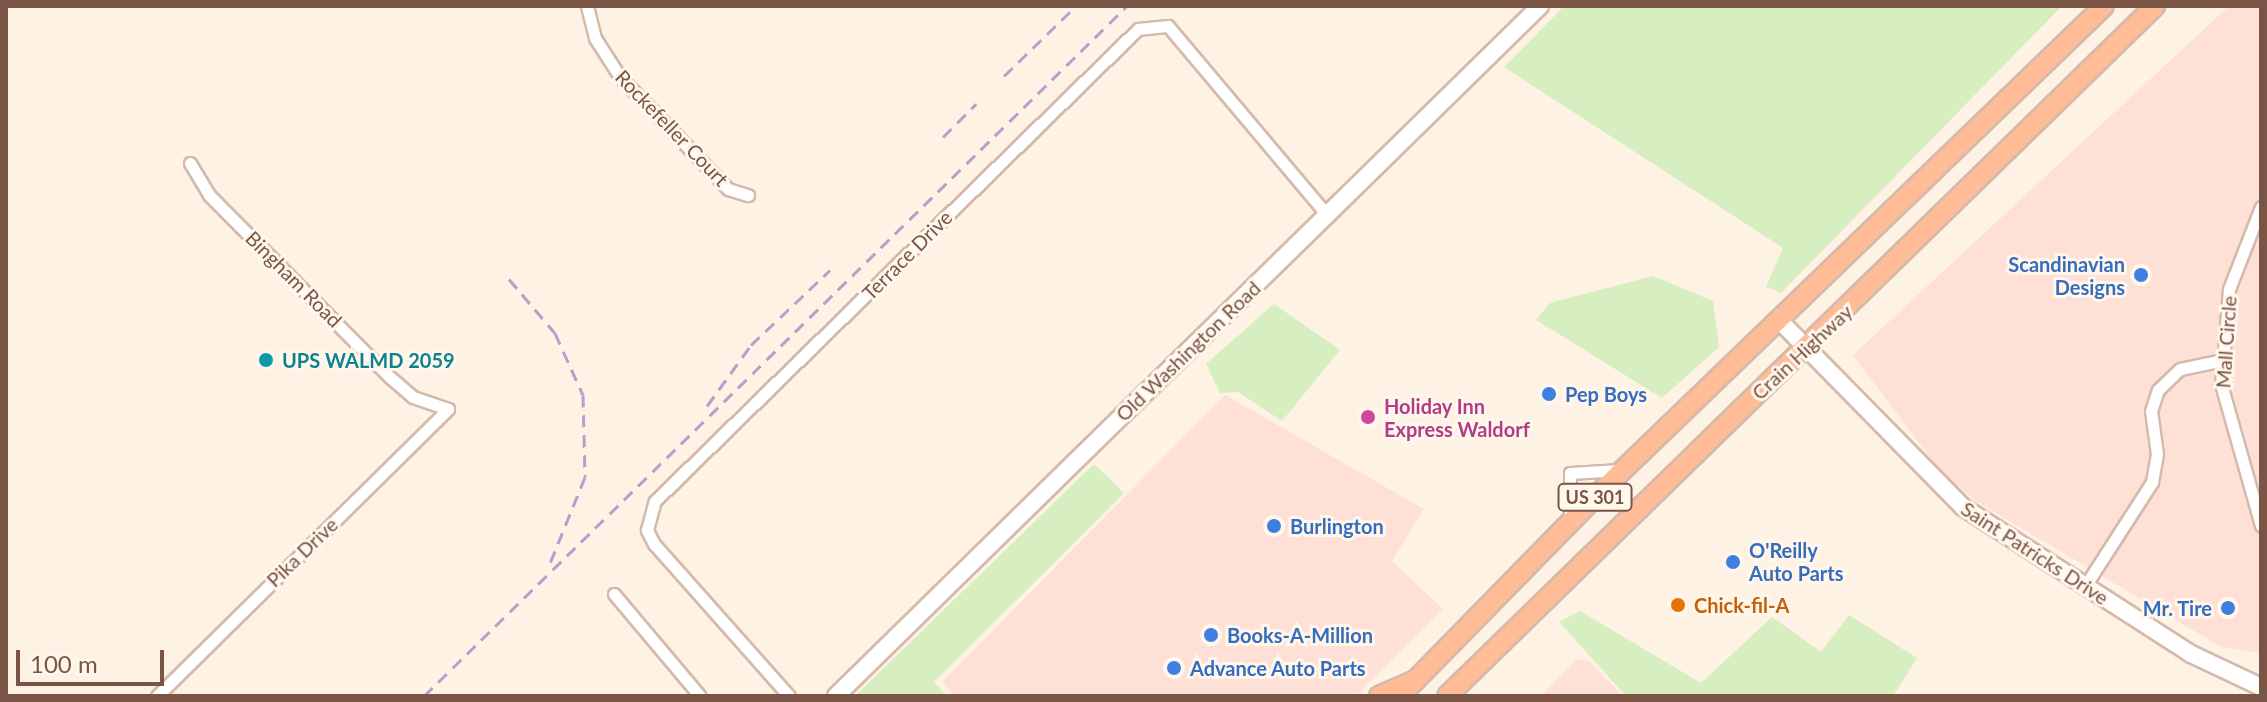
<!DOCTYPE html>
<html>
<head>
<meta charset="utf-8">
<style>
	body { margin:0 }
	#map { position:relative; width:2267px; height:702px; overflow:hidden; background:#fef2e4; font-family:Lato,sans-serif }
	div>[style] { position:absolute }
	.commercial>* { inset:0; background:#ffe0d7 }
	.green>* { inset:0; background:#d6eec0 }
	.roads { filter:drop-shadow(2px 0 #d4baab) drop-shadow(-2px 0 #d4baab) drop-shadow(0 2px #d4baab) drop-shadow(0 -2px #d4baab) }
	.minor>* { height:11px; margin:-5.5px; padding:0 5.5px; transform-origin:5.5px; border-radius:5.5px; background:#fff }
	.secondary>* { height:16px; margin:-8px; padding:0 8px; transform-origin:8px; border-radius:8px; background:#fff }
	.trunk>* { height:18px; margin:-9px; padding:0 9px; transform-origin:9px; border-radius:9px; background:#ffbc97 }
	.rail>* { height:3px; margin-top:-1.5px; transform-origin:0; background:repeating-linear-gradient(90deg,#b3a1c9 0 12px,transparent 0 20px) }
	.dots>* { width:22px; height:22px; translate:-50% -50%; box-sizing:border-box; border:4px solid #fff6ec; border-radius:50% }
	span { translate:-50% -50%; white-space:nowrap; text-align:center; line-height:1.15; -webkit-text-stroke:6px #fff6ec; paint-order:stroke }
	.shield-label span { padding:2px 6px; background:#fff6ec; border:2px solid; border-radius:6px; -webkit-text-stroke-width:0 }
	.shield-label { font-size:18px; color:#7a5546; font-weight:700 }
	.street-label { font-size:20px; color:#7a5546 }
	.shop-label { font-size:20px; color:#366cbe; font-weight:700 }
	.right { translate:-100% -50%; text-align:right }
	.left { translate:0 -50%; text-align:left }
	.culture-label { font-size:20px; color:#0d838f; font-weight:700 }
	.hotel-label { font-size:20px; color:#b23c85; font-weight:700 }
	.food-label { font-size:20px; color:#c56008; font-weight:700 }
	.frame { position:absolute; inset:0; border:8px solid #7a5546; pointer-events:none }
	.scale { position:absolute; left:16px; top:650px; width:148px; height:36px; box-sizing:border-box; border:4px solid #7a5546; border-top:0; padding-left:10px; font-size:24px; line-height:28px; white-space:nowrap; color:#7a5546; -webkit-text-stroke:6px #fff6ec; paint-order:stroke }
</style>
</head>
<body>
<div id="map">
	<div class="commercial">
		<i style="clip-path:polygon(2229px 6px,2261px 6px,2261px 653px,2221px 647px,1976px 501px,1940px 471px,1853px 355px)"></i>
		<i style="clip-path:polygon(1225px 395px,1424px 509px,1392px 561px,1443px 609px,1356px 696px,954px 696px,942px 682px)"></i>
		<i style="clip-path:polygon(1577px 659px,1589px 661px,1623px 696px,1541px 696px)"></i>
	</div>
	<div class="green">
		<i style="clip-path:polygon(1564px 6px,2060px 6px,2061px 7px,1781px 293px,1766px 287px,1783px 248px,1504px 67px)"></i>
		<i style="clip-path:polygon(1653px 276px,1713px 301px,1719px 347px,1662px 398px,1536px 320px,1550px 303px)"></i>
		<i style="clip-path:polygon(1274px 304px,1340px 350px,1282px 421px,1238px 392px,1220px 393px,1206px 364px)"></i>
		<i style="clip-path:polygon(1094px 464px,1124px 493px,934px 682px,947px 696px,855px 696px)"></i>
		<i style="clip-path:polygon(1580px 611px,1701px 683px,1772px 617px,1821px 652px,1849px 615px,1917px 658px,1893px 696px,1626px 696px,1559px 622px)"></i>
	</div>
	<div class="roads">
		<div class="minor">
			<i style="left:587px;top:6px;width:33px;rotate:76deg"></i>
			<i style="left:595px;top:38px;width:46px;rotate:57.3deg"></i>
			<i style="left:620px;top:77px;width:156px;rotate:46deg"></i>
			<i style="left:728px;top:189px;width:21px;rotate:17deg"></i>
			<i style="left:190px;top:163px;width:37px;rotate:59deg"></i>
			<i style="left:209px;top:195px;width:258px;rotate:45.2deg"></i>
			<i style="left:391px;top:378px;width:29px;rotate:41deg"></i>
			<i style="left:413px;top:397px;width:37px;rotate:19deg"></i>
			<i style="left:2261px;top:207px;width:88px;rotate:111.3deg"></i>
			<i style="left:2229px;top:289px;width:95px;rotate:94.8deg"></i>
			<i style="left:2221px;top:384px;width:147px;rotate:74.2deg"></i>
			<i style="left:1570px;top:520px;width:47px;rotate:-90deg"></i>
			<i style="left:1570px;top:473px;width:50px;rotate:-3.4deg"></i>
			<i style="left:2085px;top:586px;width:124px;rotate:-57.2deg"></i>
			<i style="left:2152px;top:482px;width:28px;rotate:-80deg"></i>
			<i style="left:2157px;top:454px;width:43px;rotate:-97.9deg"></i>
			<i style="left:2151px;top:411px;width:22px;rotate:-72deg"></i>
			<i style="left:2158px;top:390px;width:30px;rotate:-44deg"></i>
			<i style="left:2180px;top:369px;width:44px;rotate:-11.8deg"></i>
			<i style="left:614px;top:594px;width:133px;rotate:49.9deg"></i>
			<i style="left:157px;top:696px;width:409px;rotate:-44.6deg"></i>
			<i style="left:789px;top:696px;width:203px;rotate:-131.6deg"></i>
			<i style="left:654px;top:544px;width:16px;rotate:-117deg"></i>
			<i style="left:647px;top:530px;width:30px;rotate:-75deg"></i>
			<i style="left:655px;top:501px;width:675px;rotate:-44.34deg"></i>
			<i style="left:1138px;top:29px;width:30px;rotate:-6deg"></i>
			<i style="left:1168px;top:26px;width:247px;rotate:49.9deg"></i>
		</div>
		<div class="secondary">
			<i style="left:1782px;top:323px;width:258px;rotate:45.5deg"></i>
			<i style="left:1963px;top:507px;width:271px;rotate:32.8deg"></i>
			<i style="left:2191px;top:654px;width:77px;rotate:25.2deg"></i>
			<i style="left:836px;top:696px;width:986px;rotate:-44.42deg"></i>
		</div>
		<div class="trunk">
			<i style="left:1379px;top:696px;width:40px;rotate:-23.4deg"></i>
			<i style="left:1400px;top:696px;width:281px;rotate:-45.6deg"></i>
			<i style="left:1597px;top:495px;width:704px;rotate:-43.96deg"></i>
			<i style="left:1447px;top:696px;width:989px;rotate:-44.26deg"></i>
		</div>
	</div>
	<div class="rail">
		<i style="left:1004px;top:76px;width:100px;rotate:-44.2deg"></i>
		<i style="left:943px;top:137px;width:47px;rotate:-45deg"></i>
		<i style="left:509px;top:279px;width:71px;rotate:49.6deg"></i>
		<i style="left:555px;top:333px;width:68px;rotate:65.7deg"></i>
		<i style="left:583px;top:395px;width:82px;rotate:88.6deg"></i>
		<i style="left:585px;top:477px;width:93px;rotate:112.1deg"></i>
		<i style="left:707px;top:406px;width:75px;rotate:-54.2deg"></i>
		<i style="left:751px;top:345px;width:109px;rotate:-43.5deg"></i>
		<i style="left:424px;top:696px;width:985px;rotate:-44.47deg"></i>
	</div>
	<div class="dots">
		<i style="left:2141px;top:275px;background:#3f7fe0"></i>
		<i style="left:266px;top:360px;background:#0f9aa8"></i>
		<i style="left:1549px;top:394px;background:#3f7fe0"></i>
		<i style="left:1368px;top:417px;background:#d1479c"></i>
		<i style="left:1274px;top:526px;background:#3f7fe0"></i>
		<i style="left:1733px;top:562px;background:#3f7fe0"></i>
		<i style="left:1678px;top:605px;background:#e8710a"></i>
		<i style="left:2228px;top:608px;background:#3f7fe0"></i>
		<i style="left:1211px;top:635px;background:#3f7fe0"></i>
		<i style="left:1174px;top:668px;background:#3f7fe0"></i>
	</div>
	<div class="shield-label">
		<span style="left:1595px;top:497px">US 301</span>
	</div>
	<div class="street-label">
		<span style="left:672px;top:128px;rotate:46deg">Rockefeller Court</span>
		<span style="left:907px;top:255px;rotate:-45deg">Terrace Drive</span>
		<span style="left:294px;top:279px;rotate:45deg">Bingham Road</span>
		<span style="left:2226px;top:342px;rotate:-86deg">Mall Circle</span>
		<span style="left:1188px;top:351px;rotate:-44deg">Old Washington Road</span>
		<span style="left:1802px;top:352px;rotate:-43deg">Crain Highway</span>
		<span style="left:302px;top:552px;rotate:-44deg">Pika Drive</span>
		<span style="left:2035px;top:553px;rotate:33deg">Saint Patricks Drive</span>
	</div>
	<div class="shop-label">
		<span class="right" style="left:2125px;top:276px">Scandinavian<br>Designs</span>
		<span class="left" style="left:1565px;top:394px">Pep Boys</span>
		<span class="left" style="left:1290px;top:526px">Burlington</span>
		<span class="left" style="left:1749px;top:562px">O'Reilly<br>Auto Parts</span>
		<span class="right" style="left:2212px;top:608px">Mr. Tire</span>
		<span class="left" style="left:1227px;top:635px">Books-A-Million</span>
		<span class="left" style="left:1190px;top:668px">Advance Auto Parts</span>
	</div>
	<div class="culture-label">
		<span class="left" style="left:282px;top:360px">UPS WALMD 2059</span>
	</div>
	<div class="hotel-label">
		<span class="left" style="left:1384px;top:418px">Holiday Inn<br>Express Waldorf</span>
	</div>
	<div class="food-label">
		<span class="left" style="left:1694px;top:605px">Chick-fil-A</span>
	</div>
	<div class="frame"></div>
	<div class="scale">100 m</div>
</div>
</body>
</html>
